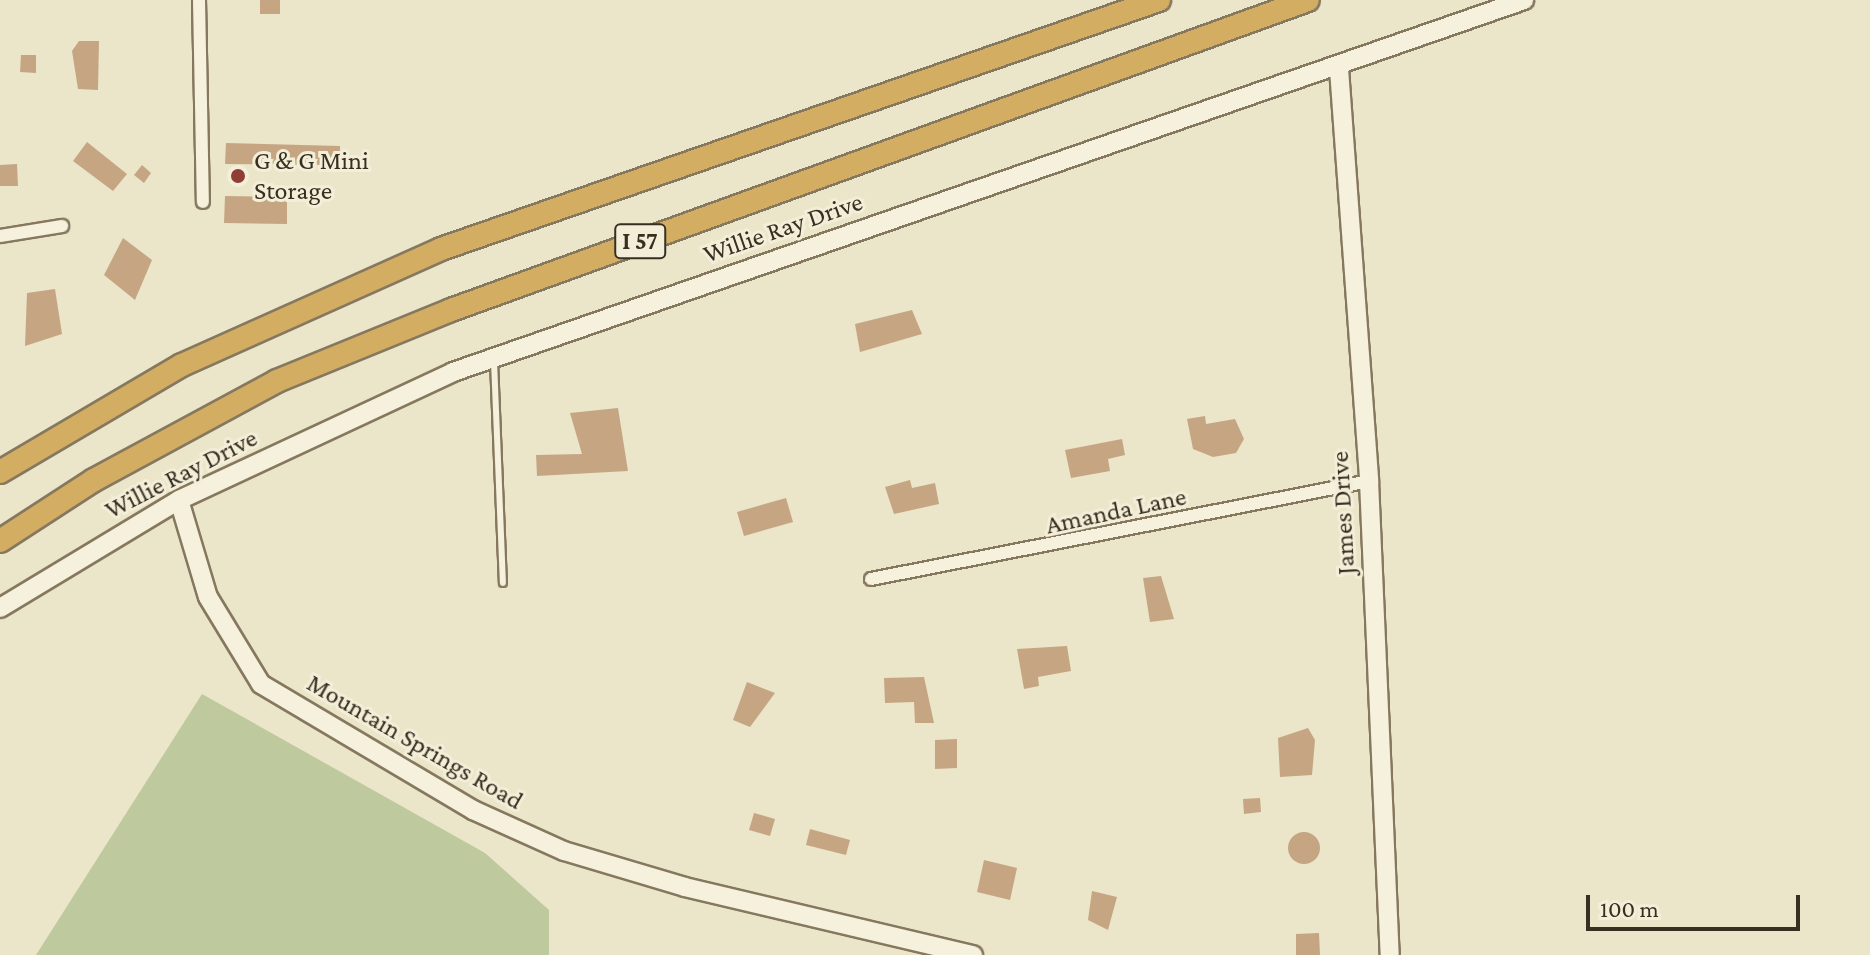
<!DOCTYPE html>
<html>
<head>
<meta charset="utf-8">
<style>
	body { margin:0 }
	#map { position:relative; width:1870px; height:955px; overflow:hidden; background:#ebe5c9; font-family:"Crimson Pro",serif }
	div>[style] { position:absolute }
	.green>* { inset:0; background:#bfc99e }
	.building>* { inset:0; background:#c6a682 }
	.round { border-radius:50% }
	.roads { filter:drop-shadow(2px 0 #86785f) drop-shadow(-2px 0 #86785f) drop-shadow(0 2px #86785f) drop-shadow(0 -2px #86785f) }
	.lane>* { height:6px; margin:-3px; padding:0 3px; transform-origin:3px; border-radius:3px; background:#f6f1dc }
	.street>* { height:12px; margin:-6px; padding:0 6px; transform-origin:6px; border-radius:6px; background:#f6f1dc }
	.secondary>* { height:18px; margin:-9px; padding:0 9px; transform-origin:9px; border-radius:9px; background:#f6f1dc }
	.highway>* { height:22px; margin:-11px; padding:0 11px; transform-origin:11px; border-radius:11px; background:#d2ad62 }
	.dots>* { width:22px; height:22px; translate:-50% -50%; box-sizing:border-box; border:4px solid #f3eed8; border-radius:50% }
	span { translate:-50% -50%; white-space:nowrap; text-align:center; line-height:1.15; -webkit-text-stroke:6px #f3eed8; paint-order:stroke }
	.shield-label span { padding:2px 6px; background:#f3eed8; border:2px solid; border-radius:6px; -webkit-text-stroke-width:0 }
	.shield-label { font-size:24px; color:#382f21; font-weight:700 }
	.poi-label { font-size:26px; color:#382f21 }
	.left { translate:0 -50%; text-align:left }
	.street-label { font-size:26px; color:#382f21 }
	.scale { position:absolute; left:1586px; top:895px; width:214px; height:36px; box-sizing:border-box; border:4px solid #382f21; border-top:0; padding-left:10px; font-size:24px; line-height:28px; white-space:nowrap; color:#382f21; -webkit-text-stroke:6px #f3eed8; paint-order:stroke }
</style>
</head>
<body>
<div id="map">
	<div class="green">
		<i style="clip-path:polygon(202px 694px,485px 853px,549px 910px,549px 955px,36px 955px)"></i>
	</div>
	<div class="building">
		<i style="clip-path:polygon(260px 0,280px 0,280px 14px,260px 14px)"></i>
		<i style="clip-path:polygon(79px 41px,99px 41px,98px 90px,78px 89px,72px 51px)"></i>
		<i style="clip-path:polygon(21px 55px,36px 55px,36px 73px,20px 72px)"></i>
		<i style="clip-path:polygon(87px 142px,127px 174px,113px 191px,73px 161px)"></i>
		<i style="clip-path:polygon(226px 143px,340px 146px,340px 165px,225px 164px)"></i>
		<i style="clip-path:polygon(17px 164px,18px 186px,0 186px,0 165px)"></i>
		<i style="clip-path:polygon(142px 165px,151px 173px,144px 183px,134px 175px)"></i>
		<i style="clip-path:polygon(225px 196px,287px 197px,287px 224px,224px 223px)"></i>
		<i style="clip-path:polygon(123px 238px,152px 260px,135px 300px,104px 275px)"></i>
		<i style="clip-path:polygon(55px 289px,62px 334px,25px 346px,27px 293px)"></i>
		<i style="clip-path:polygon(912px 310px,922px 334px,860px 352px,855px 324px)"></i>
		<i style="clip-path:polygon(618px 408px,628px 471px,537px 476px,536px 455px,582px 454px,570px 413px)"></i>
		<i style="clip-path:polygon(1205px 416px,1206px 424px,1235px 419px,1244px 439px,1236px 453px,1213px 457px,1193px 449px,1187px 419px)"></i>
		<i style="clip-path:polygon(1122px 439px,1125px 455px,1108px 459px,1110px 471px,1071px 478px,1065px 450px)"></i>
		<i style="clip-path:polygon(910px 480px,912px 488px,935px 483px,939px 504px,894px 514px,885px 487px)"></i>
		<i style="clip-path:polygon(786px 498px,793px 522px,744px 536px,737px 512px)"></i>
		<i style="clip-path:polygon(1161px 576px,1174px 619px,1150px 622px,1143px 578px)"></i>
		<i style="clip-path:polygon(1067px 646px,1071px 671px,1038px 677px,1039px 686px,1024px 689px,1017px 649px)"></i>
		<i style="clip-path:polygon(924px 677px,934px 723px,915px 723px,914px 702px,885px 703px,884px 678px)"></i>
		<i style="clip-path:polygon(747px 682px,775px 693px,750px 727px,733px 720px)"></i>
		<i style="clip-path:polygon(1308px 728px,1315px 740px,1312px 775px,1280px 777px,1278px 738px)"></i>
		<i style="clip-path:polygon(957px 739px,957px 768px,935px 769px,935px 740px)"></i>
		<i style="clip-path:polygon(1260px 798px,1261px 812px,1244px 814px,1243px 799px)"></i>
		<i style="clip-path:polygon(754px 813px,775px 819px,770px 836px,749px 830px)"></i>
		<i style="clip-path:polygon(810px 829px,850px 840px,846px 855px,806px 845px)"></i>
		<i class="round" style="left:1288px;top:832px;width:32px;height:32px"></i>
		<i style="clip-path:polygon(984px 860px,1017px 868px,1010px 900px,977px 892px)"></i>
		<i style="clip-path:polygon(1092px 891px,1117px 897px,1108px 930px,1088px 920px)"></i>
		<i style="clip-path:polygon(1319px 933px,1320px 955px,1296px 955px,1296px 934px)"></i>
	</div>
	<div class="roads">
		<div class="lane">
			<i style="left:494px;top:361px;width:222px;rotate:87.7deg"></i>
		</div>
		<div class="street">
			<i style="left:199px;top:0;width:202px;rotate:88.9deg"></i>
			<i style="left:0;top:236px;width:63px;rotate:-9.2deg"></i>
			<i style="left:871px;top:579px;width:508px;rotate:-11.13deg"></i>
		</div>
		<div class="secondary">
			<i style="left:1339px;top:69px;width:413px;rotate:85.8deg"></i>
			<i style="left:1369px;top:481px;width:474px;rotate:87.5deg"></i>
			<i style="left:179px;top:500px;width:101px;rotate:73.4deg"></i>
			<i style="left:208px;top:597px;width:102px;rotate:58.7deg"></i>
			<i style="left:261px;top:684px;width:247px;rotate:30.7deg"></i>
			<i style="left:473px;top:810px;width:100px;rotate:24.3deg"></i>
			<i style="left:564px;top:851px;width:126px;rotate:16.6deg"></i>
			<i style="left:685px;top:887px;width:296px;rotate:13.3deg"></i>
			<i style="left:0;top:608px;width:209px;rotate:-31.1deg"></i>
			<i style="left:179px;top:500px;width:302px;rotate:-25deg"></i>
			<i style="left:453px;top:372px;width:1134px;rotate:-19.15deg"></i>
		</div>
		<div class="highway">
			<i style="left:0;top:472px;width:211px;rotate:-30.5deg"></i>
			<i style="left:182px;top:365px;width:284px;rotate:-24.1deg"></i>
			<i style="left:441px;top:249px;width:760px;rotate:-19.13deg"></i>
			<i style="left:0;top:541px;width:112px;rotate:-33deg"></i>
			<i style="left:94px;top:480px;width:208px;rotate:-28.4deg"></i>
			<i style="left:277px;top:381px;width:188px;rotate:-22.2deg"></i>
			<i style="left:451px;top:310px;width:911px;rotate:-19.89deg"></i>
		</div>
	</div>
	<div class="dots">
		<i style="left:238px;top:176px;background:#903d34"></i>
	</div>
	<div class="shield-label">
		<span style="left:640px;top:241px">I 57</span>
	</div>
	<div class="poi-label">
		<span class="left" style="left:254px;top:176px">G &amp; G Mini<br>Storage</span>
	</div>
	<div class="street-label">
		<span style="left:783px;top:228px;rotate:-19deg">Willie Ray Drive</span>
		<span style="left:181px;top:474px;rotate:-27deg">Willie Ray Drive</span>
		<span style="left:1116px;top:511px;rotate:-12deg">Amanda Lane</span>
		<span style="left:1343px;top:513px;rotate:-93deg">James Drive</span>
		<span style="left:415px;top:742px;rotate:30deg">Mountain Springs Road</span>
	</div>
	<div class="scale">100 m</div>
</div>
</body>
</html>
